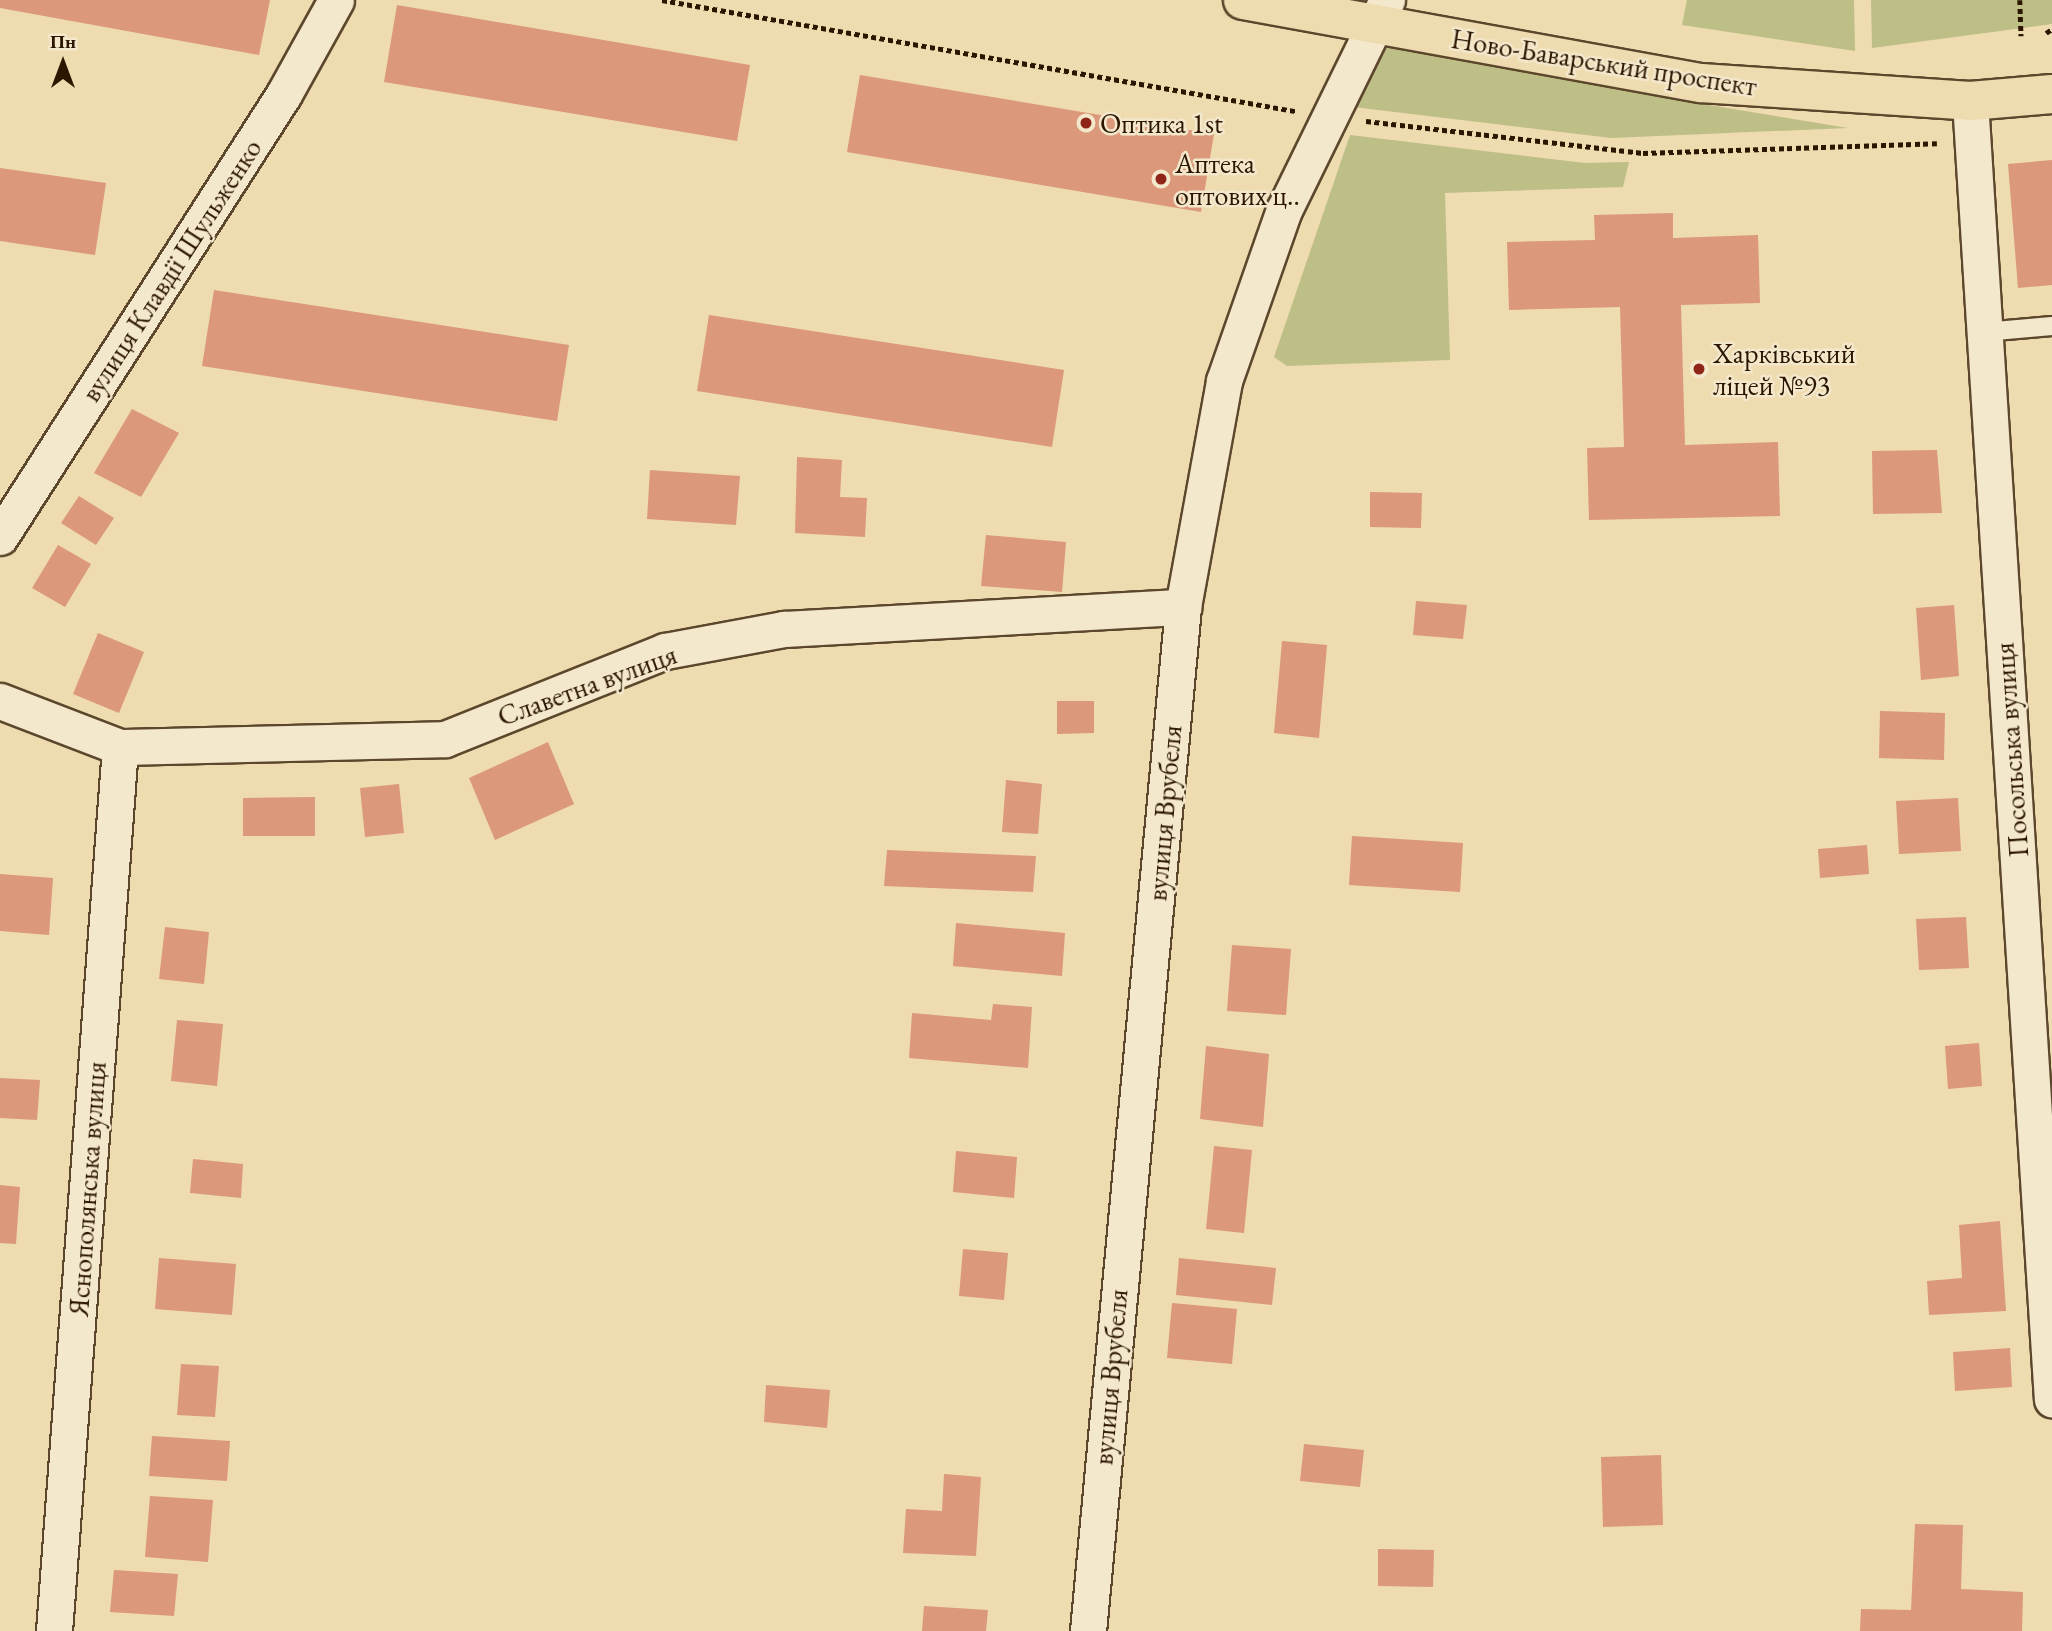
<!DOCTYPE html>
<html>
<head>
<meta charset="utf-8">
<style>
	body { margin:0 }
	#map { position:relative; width:2052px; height:1631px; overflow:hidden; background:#eedbb0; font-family:"EB Garamond",serif }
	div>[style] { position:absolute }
	.green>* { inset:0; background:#bebe87 }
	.building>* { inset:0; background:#db987a }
	.path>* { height:4.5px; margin-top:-2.25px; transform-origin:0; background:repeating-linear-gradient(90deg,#2c1600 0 5px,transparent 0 8.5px) }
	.roads { filter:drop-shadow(2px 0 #5c472c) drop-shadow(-2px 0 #5c472c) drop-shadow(0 2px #5c472c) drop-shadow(0 -2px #5c472c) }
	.lane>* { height:18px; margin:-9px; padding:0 9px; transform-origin:9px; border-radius:9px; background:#f4e8cc }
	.street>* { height:35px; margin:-17.5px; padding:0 17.5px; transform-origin:17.5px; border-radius:17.5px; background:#f4e8cc }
	.primary>* { height:38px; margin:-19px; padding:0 19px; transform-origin:19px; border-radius:19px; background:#eedbb0 }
	.dots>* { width:19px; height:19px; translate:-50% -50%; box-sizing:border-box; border:4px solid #f4e8cc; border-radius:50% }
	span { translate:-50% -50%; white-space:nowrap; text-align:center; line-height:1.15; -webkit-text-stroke:5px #f4e8cc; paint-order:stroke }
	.street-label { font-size:28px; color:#2c1600 }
	.poi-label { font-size:28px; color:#2c1600 }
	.left { translate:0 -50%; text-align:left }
	.north { position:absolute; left:28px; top:28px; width:70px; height:70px; -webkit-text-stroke:5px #f4e8cc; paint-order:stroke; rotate:0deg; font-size:19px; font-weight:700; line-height:28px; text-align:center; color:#2c1600 }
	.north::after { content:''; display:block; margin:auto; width:24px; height:32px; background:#2c1600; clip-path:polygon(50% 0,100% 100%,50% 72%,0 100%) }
</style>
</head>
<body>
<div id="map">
	<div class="green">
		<i style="clip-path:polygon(1687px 0,1854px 0,1855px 51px,1682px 25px)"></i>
		<i style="clip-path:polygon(1871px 0,2052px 0,2052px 24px,1872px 48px)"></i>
		<i style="clip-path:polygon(1379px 43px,1685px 101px,1848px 128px,1611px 138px,1345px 106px)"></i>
		<i style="clip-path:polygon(1350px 135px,1585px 163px,1629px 162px,1623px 187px,1445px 193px,1450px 360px,1287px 366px,1274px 357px)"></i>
	</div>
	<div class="building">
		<i style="clip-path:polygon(0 0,270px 0,259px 55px,0 8px)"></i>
		<i style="clip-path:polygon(397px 5px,750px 65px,737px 141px,384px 82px)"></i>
		<i style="clip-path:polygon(860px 75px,1214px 134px,1201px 212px,847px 152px)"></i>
		<i style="clip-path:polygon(2052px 160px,2052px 285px,2018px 288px,2008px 164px)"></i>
		<i style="clip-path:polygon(0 168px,106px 183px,95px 255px,0 241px)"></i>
		<i style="clip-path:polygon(1673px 213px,1673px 238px,1758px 235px,1760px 303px,1681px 305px,1685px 445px,1778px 442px,1780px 516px,1589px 520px,1587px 448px,1624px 447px,1620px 307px,1509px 310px,1507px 242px,1595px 240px,1594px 215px)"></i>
		<i style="clip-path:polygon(214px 290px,569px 345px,557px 421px,202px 366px)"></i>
		<i style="clip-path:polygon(709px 315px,1064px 370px,1052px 447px,697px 391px)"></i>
		<i style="clip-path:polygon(132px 409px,179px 433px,141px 497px,94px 473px)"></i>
		<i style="clip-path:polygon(1937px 450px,1942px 513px,1873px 514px,1872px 451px)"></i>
		<i style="clip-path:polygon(797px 457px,842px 460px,840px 497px,867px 498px,865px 537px,795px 533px)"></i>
		<i style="clip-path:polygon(650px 470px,740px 476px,736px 525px,647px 519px)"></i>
		<i style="clip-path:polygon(1370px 492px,1422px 493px,1421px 528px,1370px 527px)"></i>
		<i style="clip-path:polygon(79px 496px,114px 518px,96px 545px,61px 523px)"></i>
		<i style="clip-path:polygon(986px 535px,1066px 542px,1062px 592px,981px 586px)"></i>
		<i style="clip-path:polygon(58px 545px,91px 564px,65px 607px,32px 588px)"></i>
		<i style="clip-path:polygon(1416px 601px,1467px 605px,1463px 639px,1413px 635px)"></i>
		<i style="clip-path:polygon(1954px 605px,1959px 676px,1921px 680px,1916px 608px)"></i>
		<i style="clip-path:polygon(98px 633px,144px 652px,119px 713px,73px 694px)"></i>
		<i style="clip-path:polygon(1282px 641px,1327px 645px,1319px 738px,1274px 733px)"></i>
		<i style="clip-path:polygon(1057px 701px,1094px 701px,1094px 733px,1057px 734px)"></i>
		<i style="clip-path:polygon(1880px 711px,1945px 713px,1944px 760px,1879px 758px)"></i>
		<i style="clip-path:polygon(548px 742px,574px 804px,495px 840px,469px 778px)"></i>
		<i style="clip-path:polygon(1006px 780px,1042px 784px,1038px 834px,1002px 832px)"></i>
		<i style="clip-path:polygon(399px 784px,404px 833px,365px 837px,360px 788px)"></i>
		<i style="clip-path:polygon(315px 797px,315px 836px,243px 836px,243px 798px)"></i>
		<i style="clip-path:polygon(1958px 798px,1961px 851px,1899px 854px,1896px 801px)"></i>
		<i style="clip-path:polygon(1352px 836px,1463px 843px,1460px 892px,1349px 885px)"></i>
		<i style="clip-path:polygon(1867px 845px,1869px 874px,1820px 878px,1818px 849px)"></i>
		<i style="clip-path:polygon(887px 850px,1036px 856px,1033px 892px,884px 886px)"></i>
		<i style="clip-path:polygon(0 874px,53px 878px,49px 935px,0 931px)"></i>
		<i style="clip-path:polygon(1966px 917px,1969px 968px,1919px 970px,1916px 919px)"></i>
		<i style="clip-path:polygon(956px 923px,1065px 933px,1062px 976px,953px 966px)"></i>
		<i style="clip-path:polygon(165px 927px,209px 932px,204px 984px,159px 979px)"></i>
		<i style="clip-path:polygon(1232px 945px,1291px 949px,1286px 1015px,1227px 1011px)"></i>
		<i style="clip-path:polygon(993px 1004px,1032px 1007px,1028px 1068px,909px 1058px,912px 1013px,991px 1020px)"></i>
		<i style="clip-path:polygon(177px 1020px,223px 1024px,217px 1086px,171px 1081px)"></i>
		<i style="clip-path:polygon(1979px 1043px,1982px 1086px,1948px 1089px,1945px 1046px)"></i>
		<i style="clip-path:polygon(1206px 1046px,1269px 1054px,1263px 1127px,1200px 1119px)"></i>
		<i style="clip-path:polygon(0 1078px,40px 1080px,37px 1120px,0 1118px)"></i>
		<i style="clip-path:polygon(1214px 1146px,1252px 1150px,1244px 1233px,1206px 1229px)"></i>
		<i style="clip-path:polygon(956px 1151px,1017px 1157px,1014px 1198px,953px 1192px)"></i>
		<i style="clip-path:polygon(193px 1159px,243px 1164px,241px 1198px,190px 1193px)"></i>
		<i style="clip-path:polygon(0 1185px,20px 1187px,16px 1244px,0 1243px)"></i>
		<i style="clip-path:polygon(2000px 1221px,2006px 1311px,1929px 1315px,1927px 1281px,1962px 1278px,1959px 1225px)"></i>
		<i style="clip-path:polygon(963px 1249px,1008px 1253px,1004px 1300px,959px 1296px)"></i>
		<i style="clip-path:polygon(159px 1258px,236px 1264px,232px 1315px,155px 1309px)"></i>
		<i style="clip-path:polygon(1179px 1258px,1276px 1268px,1272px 1305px,1176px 1295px)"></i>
		<i style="clip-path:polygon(1172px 1303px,1237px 1309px,1232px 1364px,1167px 1358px)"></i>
		<i style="clip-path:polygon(2010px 1348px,2012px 1387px,1955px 1391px,1953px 1352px)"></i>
		<i style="clip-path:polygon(181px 1364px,219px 1366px,215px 1417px,177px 1415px)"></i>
		<i style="clip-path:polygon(766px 1385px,830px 1390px,827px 1428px,764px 1422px)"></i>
		<i style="clip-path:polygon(152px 1436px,230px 1441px,227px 1481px,149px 1476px)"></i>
		<i style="clip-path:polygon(1304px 1444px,1364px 1450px,1360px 1487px,1300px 1481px)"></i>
		<i style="clip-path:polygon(1661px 1455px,1663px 1525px,1603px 1527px,1601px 1457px)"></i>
		<i style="clip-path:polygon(944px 1474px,981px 1477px,976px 1556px,903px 1553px,906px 1509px,942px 1511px)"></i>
		<i style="clip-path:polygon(150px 1496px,213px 1500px,208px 1562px,145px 1557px)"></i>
		<i style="clip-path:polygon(1915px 1524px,1963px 1525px,1961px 1589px,2023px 1592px,2022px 1631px,1860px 1631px,1861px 1609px,1911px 1610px)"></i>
		<i style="clip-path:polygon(1378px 1549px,1434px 1550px,1433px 1587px,1378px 1586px)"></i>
		<i style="clip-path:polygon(114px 1570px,178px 1574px,174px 1616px,110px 1612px)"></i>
		<i style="clip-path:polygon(924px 1606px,988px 1610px,986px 1631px,922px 1631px)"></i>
	</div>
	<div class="path">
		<i style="left:662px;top:0;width:643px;rotate:9.95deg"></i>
		<i style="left:2020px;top:0;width:36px;rotate:88deg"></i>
		<i style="left:2046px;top:33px;width:7px;rotate:-34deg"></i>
		<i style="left:1366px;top:121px;width:279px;rotate:6.6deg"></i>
		<i style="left:1643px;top:153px;width:294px;rotate:-1.9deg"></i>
	</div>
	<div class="roads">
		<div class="lane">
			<i style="left:1984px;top:332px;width:68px;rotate:-5deg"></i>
		</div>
		<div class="street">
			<i style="left:1970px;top:101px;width:1301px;rotate:86.39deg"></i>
			<i style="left:0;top:537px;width:526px;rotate:-57.34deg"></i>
			<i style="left:284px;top:94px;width:107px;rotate:-61deg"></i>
			<i style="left:0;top:701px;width:129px;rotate:21deg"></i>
			<i style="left:120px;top:747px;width:325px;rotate:-1.4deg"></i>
			<i style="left:445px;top:739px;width:237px;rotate:-21.8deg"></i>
			<i style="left:665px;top:651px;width:121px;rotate:-10.5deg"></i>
			<i style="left:784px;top:629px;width:400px;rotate:-3.2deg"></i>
			<i style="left:54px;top:1631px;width:886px;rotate:-85.73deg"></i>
			<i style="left:1088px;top:1631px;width:1028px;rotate:-84.7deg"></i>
			<i style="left:1183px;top:607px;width:230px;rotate:-79.7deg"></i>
			<i style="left:1224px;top:381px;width:181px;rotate:-70.7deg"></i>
			<i style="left:1284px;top:210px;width:234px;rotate:-63.9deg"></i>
		</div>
		<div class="primary">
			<i style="left:1243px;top:0;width:465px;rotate:10.3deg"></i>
			<i style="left:1701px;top:83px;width:270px;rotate:3.8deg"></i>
			<i style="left:1970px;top:101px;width:82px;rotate:-4.9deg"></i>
		</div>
	</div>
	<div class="dots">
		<i style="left:1086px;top:123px;background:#8f2418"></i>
		<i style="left:1161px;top:179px;background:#8f2418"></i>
		<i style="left:1699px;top:369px;background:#8f2418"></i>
	</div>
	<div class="street-label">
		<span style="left:1604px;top:62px;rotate:9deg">Ново-Баварський проспект</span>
		<span style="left:171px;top:270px;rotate:-57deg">вулиця Клавдії Шульженко</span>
		<span style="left:587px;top:685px;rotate:-20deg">Славетна вулиця</span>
		<span style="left:2011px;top:750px;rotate:-94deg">Посольська вулиця</span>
		<span style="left:1164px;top:813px;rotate:-85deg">вулиця Врубеля</span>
		<span style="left:87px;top:1189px;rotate:-86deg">Яснополянська вулиця</span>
		<span style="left:1110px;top:1377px;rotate:-85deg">вулиця Врубеля</span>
	</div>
	<div class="poi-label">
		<span class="left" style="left:1100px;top:123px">Оптика 1st</span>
		<span class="left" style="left:1175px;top:179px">Аптека<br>оптових ц‥</span>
		<span class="left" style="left:1713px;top:369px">Харківський<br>ліцей №93</span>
	</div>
	<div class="north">Пн</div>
</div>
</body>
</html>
